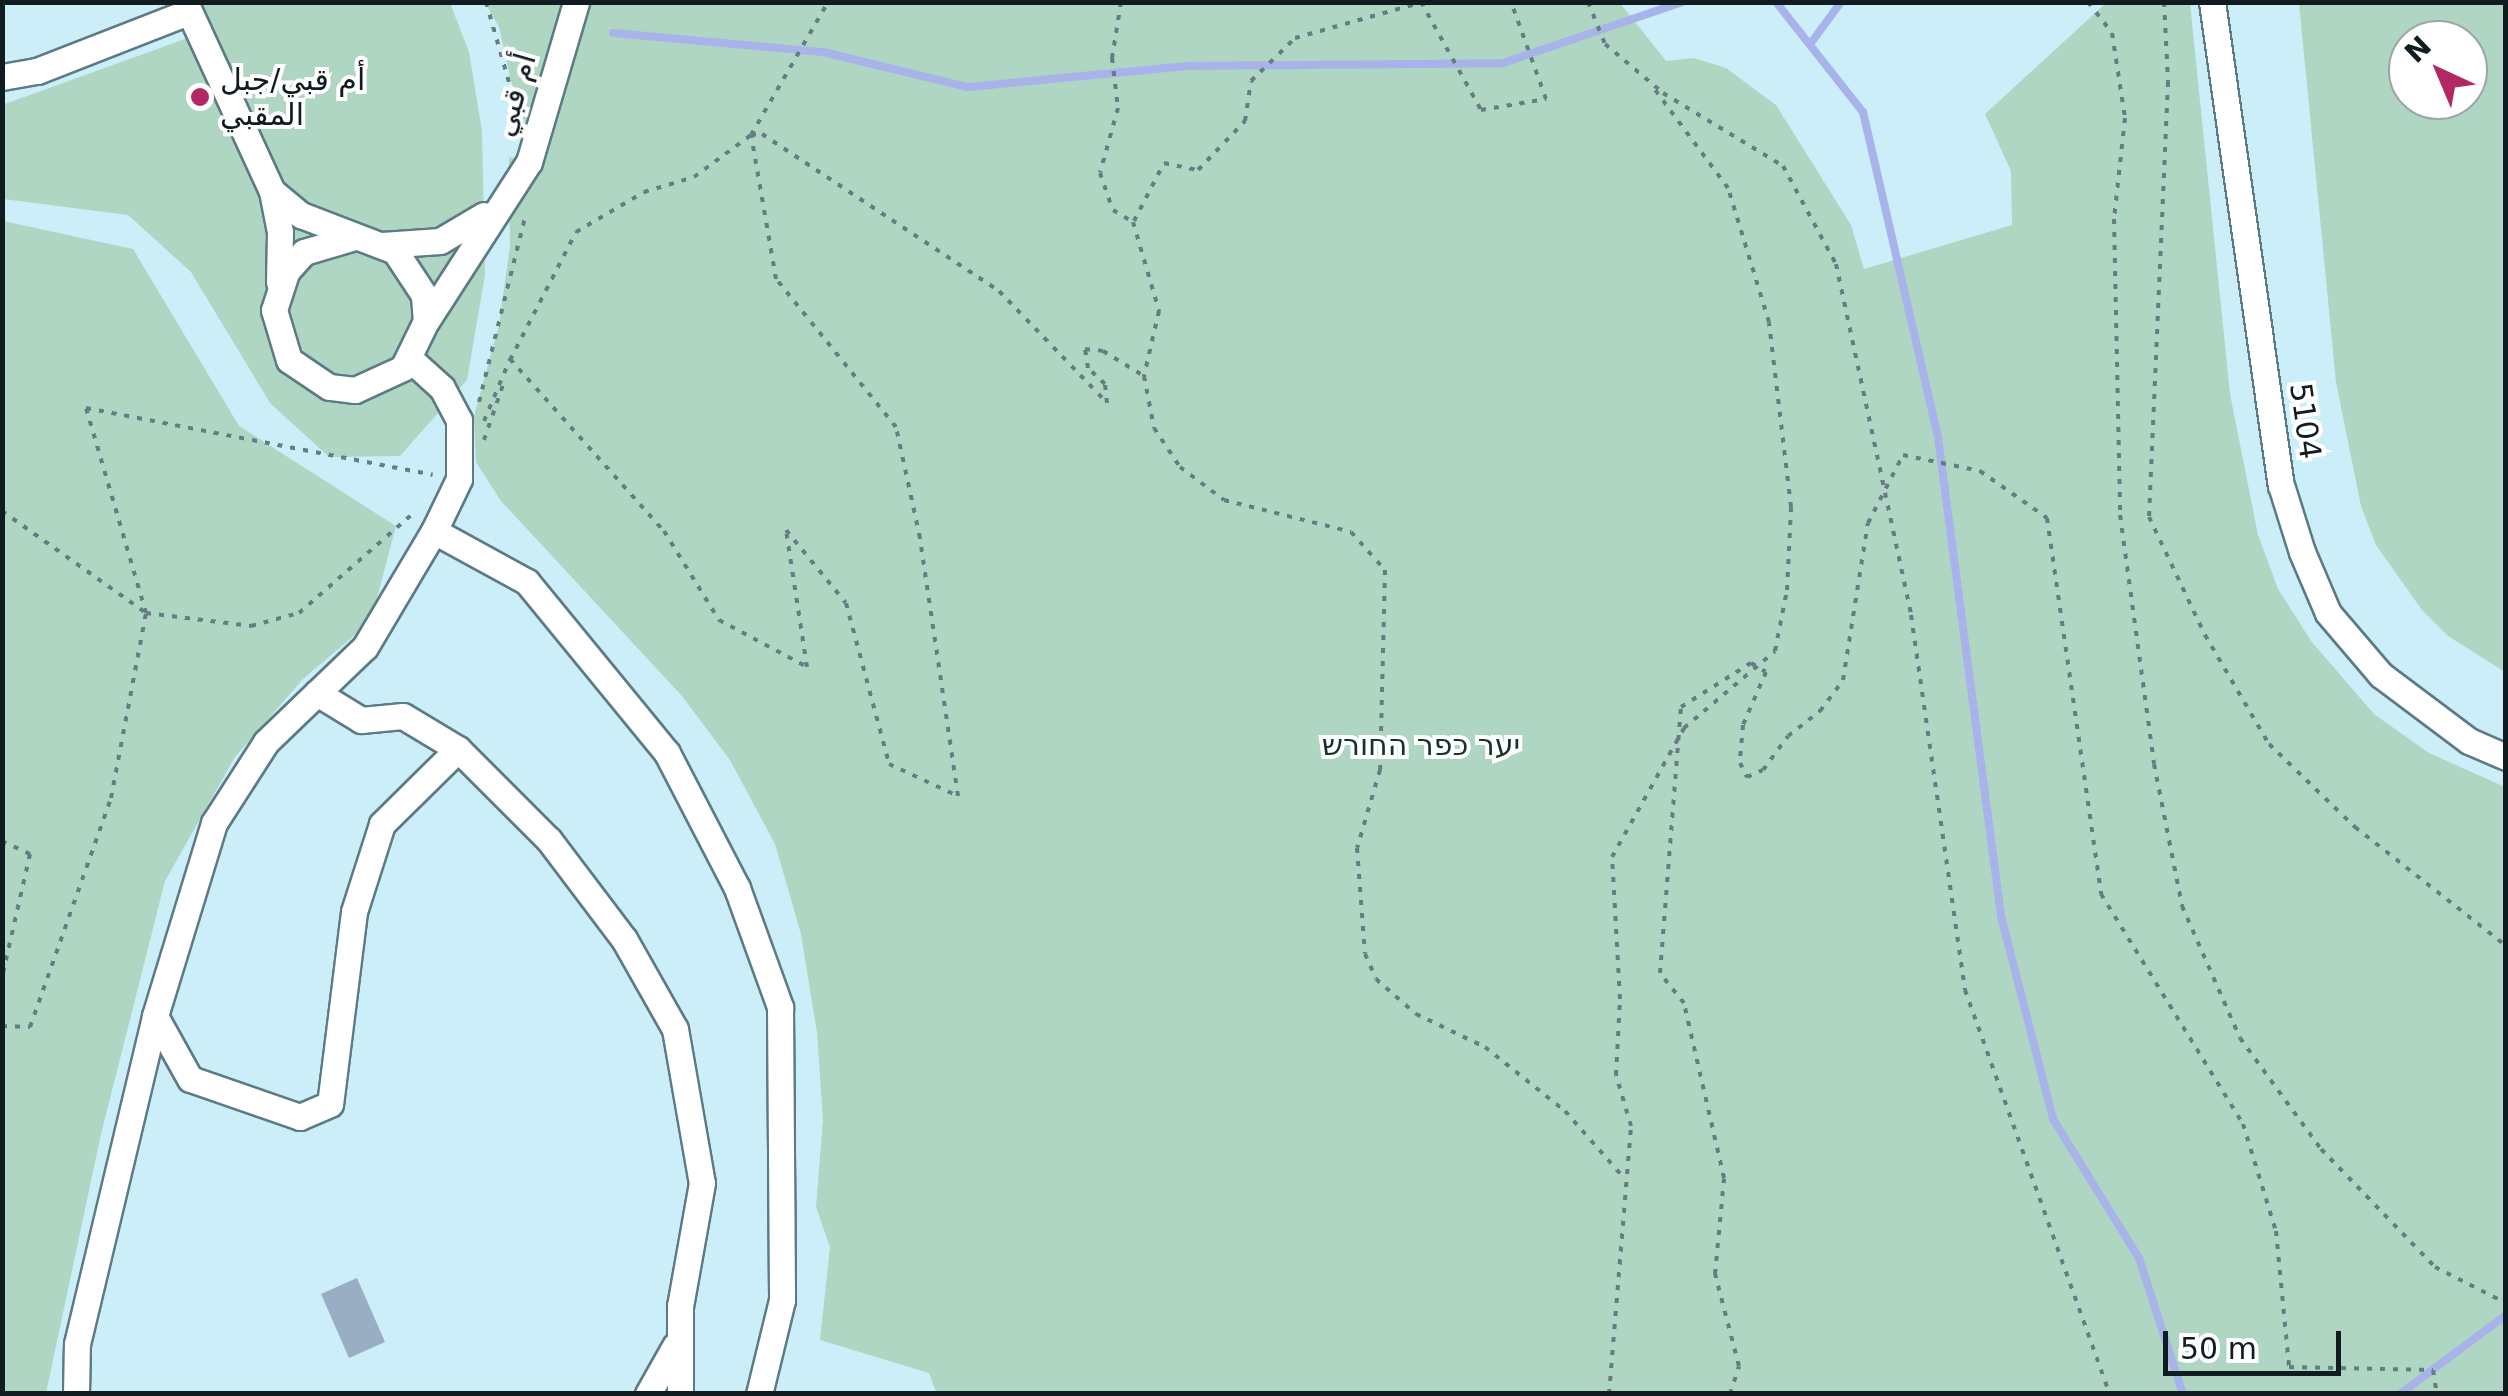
<!DOCTYPE html>
<html>
<head>
<meta charset="utf-8">
<style>
	body { margin:0 }
	#map { position:relative; width:2508px; height:1396px; overflow:hidden; background:#cceef9; font-family:"DejaVu Sans",Vazirmatn,Heebo,sans-serif }
	div>[style] { position:absolute }
	.green>* { inset:0; background:#aed6c2 }
	.stream>* { height:8px; margin:-4px; padding:0 4px; transform-origin:4px; border-radius:4px; background:#a8b3ea }
	.building>* { inset:0; background:#99aec3 }
	.path>* { height:4px; margin-top:-2px; transform-origin:0; background:repeating-linear-gradient(90deg,#667c83 0 5px,transparent 0 13px) }
	.roads { filter:drop-shadow(2px 0 #5c7b85) drop-shadow(-2px 0 #5c7b85) drop-shadow(0 2px #5c7b85) drop-shadow(0 -2px #5c7b85) }
	.minor>* { height:25px; margin:-12.5px; padding:0 12.5px; transform-origin:12.5px; border-radius:12.5px; background:#fff }
	.dots>* { width:28px; height:28px; translate:-50% -50%; box-sizing:border-box; border:5px solid #fff; border-radius:50% }
	span { translate:-50% -50%; white-space:nowrap; text-align:center; line-height:1.15; -webkit-text-stroke:8px #fff; paint-order:stroke }
	.poi-label { font-size:30px; color:#101c20 }
	.left { translate:0 -50%; text-align:left }
	.street-label { font-size:30px; color:#101c20 }
	.park-label { font-size:30px; color:#153427 }
	.frame { position:absolute; inset:0; border:5px solid #101c20; pointer-events:none }
	.north { position:absolute; left:2388px; top:20px; width:100px; height:100px; box-sizing:border-box; background:#fff; border:2px solid #9fa4a6; border-radius:50%; rotate:316deg; font-size:28px; font-weight:700; line-height:40px; text-align:center; color:#101c20 }
	.north::after { content:''; display:block; margin:auto; width:35px; height:45px; background:#b32864; clip-path:polygon(50% 0,100% 100%,50% 72%,0 100%) }
	.scale { position:absolute; left:2163px; top:1331px; width:178px; height:45px; box-sizing:border-box; border:5px solid #101c20; border-top:0; padding-left:12px; font-size:30px; line-height:35px; white-space:nowrap; color:#101c20; -webkit-text-stroke:8px #fff; paint-order:stroke }
</style>
</head>
<body>
<div id="map">
	<div class="green">
		<i style="clip-path:polygon(202px 3px,450px 3px,469px 52px,482px 131px,485px 275px,467px 380px,400px 456px,329px 457px,270px 403px,191px 272px,128px 215px,3px 199px,2px 105px,185px 39px)"></i>
		<i style="clip-path:polygon(485px 3px,1620px 3px,1666px 61px,1694px 58px,1726px 68px,1776px 105px,1851px 225px,1864px 269px,2012px 225px,2011px 171px,1985px 114px,2106px 3px,2190px 3px,2230px 394px,2258px 535px,2278px 589px,2311px 641px,2374px 714px,2429px 753px,2505px 787px,2505px 1393px,937px 1394px,929px 1373px,820px 1340px,830px 1247px,816px 1207px,823px 1120px,817px 1033px,801px 934px,775px 844px,730px 760px,682px 696px,501px 501px,476px 462px,474px 416px,499px 325px,510px 246px,509px 157px,529px 161px,499px 27px)"></i>
		<i style="clip-path:polygon(evenodd,2299px 3px,2505px 3px,2505px 672px,2448px 636px,2422px 610px,2376px 545px,2361px 506px,2336px 382px,2299px 3px,2408px 40px,2468px 40px,2468px 100px,2408px 100px,2408px 40px)"></i>
		<i style="clip-path:polygon(3px 221px,133px 249px,239px 426px,396px 526px,371px 621px,303px 679px,235px 757px,165px 881px,101px 1134px,46px 1393px,3px 1394px)"></i>
	</div>
	<div class="stream">
		<i style="left:1776px;top:2px;width:140px;rotate:51.7deg"></i>
		<i style="left:1863px;top:112px;width:334px;rotate:77deg"></i>
		<i style="left:1938px;top:437px;width:483px;rotate:82.5deg"></i>
		<i style="left:2001px;top:916px;width:210px;rotate:75.6deg"></i>
		<i style="left:2053px;top:1119px;width:163px;rotate:58.3deg"></i>
		<i style="left:2139px;top:1258px;width:143px;rotate:72.1deg"></i>
		<i style="left:613px;top:33px;width:211px;rotate:5.2deg"></i>
		<i style="left:823px;top:52px;width:149px;rotate:13.6deg"></i>
		<i style="left:968px;top:87px;width:220px;rotate:-5.5deg"></i>
		<i style="left:1187px;top:66px;width:316px;rotate:-0.5deg"></i>
		<i style="left:1503px;top:63px;width:189px;rotate:-18.8deg"></i>
		<i style="left:1811px;top:43px;width:51px;rotate:-53.8deg"></i>
		<i style="left:2400px;top:1394px;width:132px;rotate:-36.7deg"></i>
	</div>
	<div class="building">
		<i style="clip-path:polygon(357px 1278px,385px 1342px,349px 1358px,321px 1294px)"></i>
	</div>
	<div class="path">
		<i style="left:486px;top:2px;width:112px;rotate:74deg"></i>
		<i style="left:1121px;top:2px;width:57px;rotate:99.1deg"></i>
		<i style="left:1112px;top:58px;width:50px;rotate:83.2deg"></i>
		<i style="left:1118px;top:108px;width:67px;rotate:105.5deg"></i>
		<i style="left:1100px;top:173px;width:39px;rotate:71deg"></i>
		<i style="left:1113px;top:210px;width:23px;rotate:31deg"></i>
		<i style="left:1133px;top:222px;width:93px;rotate:73.7deg"></i>
		<i style="left:1159px;top:311px;width:67px;rotate:103deg"></i>
		<i style="left:1144px;top:376px;width:53px;rotate:79.1deg"></i>
		<i style="left:1154px;top:428px;width:47px;rotate:56.3deg"></i>
		<i style="left:1180px;top:467px;width:55px;rotate:36.9deg"></i>
		<i style="left:1224px;top:500px;width:131px;rotate:14.1deg"></i>
		<i style="left:1351px;top:532px;width:51px;rotate:48.2deg"></i>
		<i style="left:1385px;top:570px;width:200px;rotate:91.4deg"></i>
		<i style="left:1380px;top:770px;width:81px;rotate:106.4deg"></i>
		<i style="left:1357px;top:848px;width:106px;rotate:85.7deg"></i>
		<i style="left:1365px;top:954px;width:27px;rotate:66deg"></i>
		<i style="left:1376px;top:979px;width:53px;rotate:41.2deg"></i>
		<i style="left:1416px;top:1014px;width:76px;rotate:25.6deg"></i>
		<i style="left:1485px;top:1047px;width:102px;rotate:38.7deg"></i>
		<i style="left:1565px;top:1111px;width:91px;rotate:48.6deg"></i>
		<i style="left:1421px;top:2px;width:124px;rotate:60.9deg"></i>
		<i style="left:1481px;top:110px;width:66px;rotate:-9.6deg"></i>
		<i style="left:1546px;top:99px;width:103px;rotate:-109.8deg"></i>
		<i style="left:1588px;top:2px;width:45px;rotate:68deg"></i>
		<i style="left:1605px;top:44px;width:76px;rotate:40.2deg"></i>
		<i style="left:1663px;top:93px;width:140px;rotate:31.3deg"></i>
		<i style="left:1783px;top:166px;width:111px;rotate:61.6deg"></i>
		<i style="left:1836px;top:264px;width:359px;rotate:77.9deg"></i>
		<i style="left:1911px;top:615px;width:379px;rotate:81.8deg"></i>
		<i style="left:1965px;top:990px;width:429px;rotate:70.3deg"></i>
		<i style="left:2088px;top:2px;width:39px;rotate:52deg"></i>
		<i style="left:2112px;top:33px;width:86px;rotate:81.3deg"></i>
		<i style="left:2125px;top:118px;width:102px;rotate:96.2deg"></i>
		<i style="left:2114px;top:219px;width:296px;rotate:88.8deg"></i>
		<i style="left:2120px;top:515px;width:251px;rotate:82.2deg"></i>
		<i style="left:2154px;top:764px;width:145px;rotate:78.8deg"></i>
		<i style="left:2182px;top:906px;width:144px;rotate:66.3deg"></i>
		<i style="left:2240px;top:1038px;width:137px;rotate:53.9deg"></i>
		<i style="left:2321px;top:1149px;width:164px;rotate:46deg"></i>
		<i style="left:2435px;top:1267px;width:80px;rotate:26.9deg"></i>
		<i style="left:2164px;top:2px;width:80px;rotate:87.1deg"></i>
		<i style="left:2168px;top:82px;width:435px;rotate:92.5deg"></i>
		<i style="left:2149px;top:517px;width:131px;rotate:64.6deg"></i>
		<i style="left:2205px;top:635px;width:126px;rotate:59.6deg"></i>
		<i style="left:2269px;top:744px;width:120px;rotate:44deg"></i>
		<i style="left:2355px;top:827px;width:192px;rotate:38.2deg"></i>
		<i style="left:1134px;top:221px;width:65px;rotate:-62.7deg"></i>
		<i style="left:1164px;top:163px;width:35px;rotate:12deg"></i>
		<i style="left:1198px;top:170px;width:68px;rotate:-46.2deg"></i>
		<i style="left:1245px;top:121px;width:40px;rotate:-81.5deg"></i>
		<i style="left:1251px;top:81px;width:62px;rotate:-44.3deg"></i>
		<i style="left:1295px;top:38px;width:133px;rotate:-15.7deg"></i>
		<i style="left:510px;top:360px;width:144px;rotate:-62.7deg"></i>
		<i style="left:576px;top:232px;width:79px;rotate:-30.5deg"></i>
		<i style="left:644px;top:192px;width:52px;rotate:-16.7deg"></i>
		<i style="left:694px;top:177px;width:71px;rotate:-36.4deg"></i>
		<i style="left:751px;top:135px;width:11px;rotate:-5deg"></i>
		<i style="left:762px;top:134px;width:284px;rotate:33.5deg"></i>
		<i style="left:999px;top:291px;width:156px;rotate:46deg"></i>
		<i style="left:1107px;top:403px;width:19px;rotate:-96deg"></i>
		<i style="left:1105px;top:384px;width:23px;rotate:-137deg"></i>
		<i style="left:1088px;top:368px;width:19px;rotate:-99deg"></i>
		<i style="left:1085px;top:349px;width:18px;rotate:6deg"></i>
		<i style="left:1103px;top:351px;width:48px;rotate:31.4deg"></i>
		<i style="left:479px;top:402px;width:190px;rotate:-76deg"></i>
		<i style="left:484px;top:421px;width:67px;rotate:-67.2deg"></i>
		<i style="left:510px;top:359px;width:231px;rotate:48.2deg"></i>
		<i style="left:664px;top:531px;width:105px;rotate:58.3deg"></i>
		<i style="left:719px;top:620px;width:100px;rotate:28.1deg"></i>
		<i style="left:807px;top:667px;width:139px;rotate:-98.7deg"></i>
		<i style="left:786px;top:530px;width:94px;rotate:50.6deg"></i>
		<i style="left:846px;top:603px;width:167px;rotate:75deg"></i>
		<i style="left:889px;top:764px;width:76px;rotate:24.9deg"></i>
		<i style="left:958px;top:796px;width:261px;rotate:-98.4deg"></i>
		<i style="left:920px;top:538px;width:114px;rotate:-102.2deg"></i>
		<i style="left:896px;top:427px;width:191px;rotate:-129deg"></i>
		<i style="left:776px;top:279px;width:146px;rotate:-99.8deg"></i>
		<i style="left:751px;top:135px;width:154px;rotate:-59.9deg"></i>
		<i style="left:484px;top:440px;width:65px;rotate:-71deg"></i>
		<i style="left:2px;top:511px;width:176px;rotate:35.3deg"></i>
		<i style="left:146px;top:613px;width:106px;rotate:7.1deg"></i>
		<i style="left:251px;top:626px;width:50px;rotate:-15.2deg"></i>
		<i style="left:299px;top:613px;width:155px;rotate:-41.1deg"></i>
		<i style="left:2px;top:841px;width:31px;rotate:25deg"></i>
		<i style="left:30px;top:854px;width:126px;rotate:102.8deg"></i>
		<i style="left:2px;top:1026px;width:28px;rotate:2deg"></i>
		<i style="left:30px;top:1027px;width:243px;rotate:-70.5deg"></i>
		<i style="left:111px;top:798px;width:188px;rotate:-79.3deg"></i>
		<i style="left:146px;top:613px;width:214px;rotate:-106.3deg"></i>
		<i style="left:86px;top:408px;width:353px;rotate:10.9deg"></i>
		<i style="left:1609px;top:1394px;width:269px;rotate:-85.3deg"></i>
		<i style="left:1631px;top:1126px;width:53px;rotate:-106.4deg"></i>
		<i style="left:1616px;top:1075px;width:76px;rotate:-87deg"></i>
		<i style="left:1620px;top:999px;width:142px;rotate:-93.2deg"></i>
		<i style="left:1612px;top:857px;width:148px;rotate:-60.8deg"></i>
		<i style="left:1684px;top:728px;width:119px;rotate:-40.2deg"></i>
		<i style="left:1775px;top:651px;width:62px;rotate:-78.9deg"></i>
		<i style="left:1787px;top:590px;width:83px;rotate:-87.2deg"></i>
		<i style="left:1791px;top:507px;width:186px;rotate:-96.8deg"></i>
		<i style="left:1769px;top:322px;width:140px;rotate:-107deg"></i>
		<i style="left:1728px;top:188px;width:126px;rotate:-126.6deg"></i>
		<i style="left:1730px;top:1394px;width:29px;rotate:-72deg"></i>
		<i style="left:1739px;top:1366px;width:95px;rotate:-104.6deg"></i>
		<i style="left:1715px;top:1274px;width:96px;rotate:-84.6deg"></i>
		<i style="left:1724px;top:1178px;width:180px;rotate:-102.9deg"></i>
		<i style="left:1684px;top:1003px;width:38px;rotate:-129deg"></i>
		<i style="left:1660px;top:973px;width:267px;rotate:-85.5deg"></i>
		<i style="left:1681px;top:707px;width:83px;rotate:-32.2deg"></i>
		<i style="left:1751px;top:663px;width:17px;rotate:31deg"></i>
		<i style="left:1766px;top:672px;width:58px;rotate:113.5deg"></i>
		<i style="left:1743px;top:725px;width:38px;rotate:95deg"></i>
		<i style="left:1740px;top:763px;width:16px;rotate:63deg"></i>
		<i style="left:1747px;top:777px;width:17px;rotate:-24deg"></i>
		<i style="left:1763px;top:770px;width:42px;rotate:-53.7deg"></i>
		<i style="left:1788px;top:736px;width:41px;rotate:-38deg"></i>
		<i style="left:1820px;top:711px;width:39px;rotate:-53deg"></i>
		<i style="left:1843px;top:680px;width:159px;rotate:-81deg"></i>
		<i style="left:1868px;top:523px;width:76px;rotate:-62.8deg"></i>
		<i style="left:1903px;top:455px;width:79px;rotate:11.7deg"></i>
		<i style="left:1980px;top:471px;width:82px;rotate:35deg"></i>
		<i style="left:2047px;top:518px;width:380px;rotate:81.8deg"></i>
		<i style="left:2101px;top:894px;width:270px;rotate:58.3deg"></i>
		<i style="left:2243px;top:1124px;width:112px;rotate:72.9deg"></i>
		<i style="left:2276px;top:1231px;width:137px;rotate:84.5deg"></i>
		<i style="left:2289px;top:1367px;width:144px;rotate:1.2deg"></i>
		<i style="left:2433px;top:1370px;width:24px;rotate:81deg"></i>
	</div>
	<div class="roads">
		<div class="minor">
			<i style="left:185px;top:2px;width:208px;rotate:65.3deg"></i>
			<i style="left:272px;top:191px;width:42px;rotate:79deg"></i>
			<i style="left:280px;top:232px;width:50px;rotate:91.1deg"></i>
			<i style="left:2212px;top:2px;width:488px;rotate:81.9deg"></i>
			<i style="left:2281px;top:485px;width:70px;rotate:72.6deg"></i>
			<i style="left:2302px;top:552px;width:66px;rotate:66.9deg"></i>
			<i style="left:2328px;top:613px;width:82px;rotate:49.5deg"></i>
			<i style="left:2381px;top:675px;width:110px;rotate:36.9deg"></i>
			<i style="left:2469px;top:741px;width:40px;rotate:23.4deg"></i>
			<i style="left:2px;top:77px;width:36px;rotate:-10deg"></i>
			<i style="left:37px;top:71px;width:162px;rotate:-21.3deg"></i>
			<i style="left:272px;top:191px;width:38px;rotate:40deg"></i>
			<i style="left:301px;top:215px;width:101px;rotate:21deg"></i>
			<i style="left:395px;top:251px;width:53px;rotate:56.6deg"></i>
			<i style="left:424px;top:295px;width:26px;rotate:86deg"></i>
			<i style="left:426px;top:321px;width:52px;rotate:116.1deg"></i>
			<i style="left:403px;top:368px;width:53px;rotate:155.4deg"></i>
			<i style="left:355px;top:390px;width:26px;rotate:-173deg"></i>
			<i style="left:329px;top:387px;width:48px;rotate:-146deg"></i>
			<i style="left:289px;top:360px;width:52px;rotate:-106.7deg"></i>
			<i style="left:274px;top:310px;width:40px;rotate:-72deg"></i>
			<i style="left:286px;top:272px;width:27px;rotate:-48deg"></i>
			<i style="left:304px;top:252px;width:53px;rotate:-16.4deg"></i>
			<i style="left:382px;top:245px;width:58px;rotate:-3.9deg"></i>
			<i style="left:440px;top:241px;width:51px;rotate:-30.6deg"></i>
			<i style="left:427px;top:320px;width:188px;rotate:-57.2deg"></i>
			<i style="left:529px;top:162px;width:167px;rotate:-73.6deg"></i>
			<i style="left:410px;top:359px;width:43px;rotate:42.2deg"></i>
			<i style="left:442px;top:388px;width:36px;rotate:62deg"></i>
			<i style="left:459px;top:420px;width:59px;rotate:90deg"></i>
			<i style="left:459px;top:479px;width:58px;rotate:115.7deg"></i>
			<i style="left:434px;top:531px;width:106px;rotate:28.7deg"></i>
			<i style="left:527px;top:582px;width:221px;rotate:50.7deg"></i>
			<i style="left:667px;top:753px;width:152px;rotate:62.6deg"></i>
			<i style="left:737px;top:888px;width:127px;rotate:70.1deg"></i>
			<i style="left:780px;top:1007px;width:293px;rotate:89.6deg"></i>
			<i style="left:782px;top:1300px;width:97px;rotate:103.7deg"></i>
			<i style="left:317px;top:693px;width:52px;rotate:31.5deg"></i>
			<i style="left:361px;top:720px;width:42px;rotate:-5.4deg"></i>
			<i style="left:403px;top:716px;width:64px;rotate:31deg"></i>
			<i style="left:458px;top:749px;width:107px;rotate:135.4deg"></i>
			<i style="left:382px;top:824px;width:92px;rotate:107.7deg"></i>
			<i style="left:354px;top:912px;width:193px;rotate:97.1deg"></i>
			<i style="left:330px;top:1104px;width:33px;rotate:157deg"></i>
			<i style="left:300px;top:1117px;width:116px;rotate:-160.9deg"></i>
			<i style="left:190px;top:1079px;width:72px;rotate:-119.1deg"></i>
			<i style="left:155px;top:1016px;width:202px;rotate:-73deg"></i>
			<i style="left:214px;top:823px;width:96px;rotate:-57.3deg"></i>
			<i style="left:266px;top:742px;width:71px;rotate:-43.9deg"></i>
			<i style="left:317px;top:693px;width:66px;rotate:-43.8deg"></i>
			<i style="left:365px;top:647px;width:135px;rotate:-59.3deg"></i>
			<i style="left:458px;top:749px;width:129px;rotate:45deg"></i>
			<i style="left:549px;top:840px;width:124px;rotate:52.9deg"></i>
			<i style="left:624px;top:939px;width:103px;rotate:60.5deg"></i>
			<i style="left:675px;top:1029px;width:156px;rotate:80.1deg"></i>
			<i style="left:702px;top:1183px;width:125px;rotate:100.1deg"></i>
			<i style="left:680px;top:1306px;width:88px;rotate:90deg"></i>
			<i style="left:76px;top:1394px;width:50px;rotate:-88.9deg"></i>
			<i style="left:77px;top:1344px;width:337px;rotate:-76.6deg"></i>
			<i style="left:648px;top:1394px;width:55px;rotate:-60.6deg"></i>
		</div>
	</div>
	<div class="dots">
		<i style="left:200px;top:97px;background:#b32864"></i>
	</div>
	<div class="poi-label">
		<span class="left" style="left:220px;top:97px">أم قبي/جبل<br>المقبي</span>
	</div>
	<div class="street-label">
		<span style="left:515px;top:95px;rotate:-74deg">أم قبي</span>
		<span style="left:2305px;top:421px;rotate:82deg">5104</span>
	</div>
	<div class="park-label">
		<span style="left:1421px;top:745px">יער כפר החורש</span>
	</div>
	<div class="frame"></div>
	<div class="north">N</div>
	<div class="scale">50 m</div>
</div>
</body>
</html>
